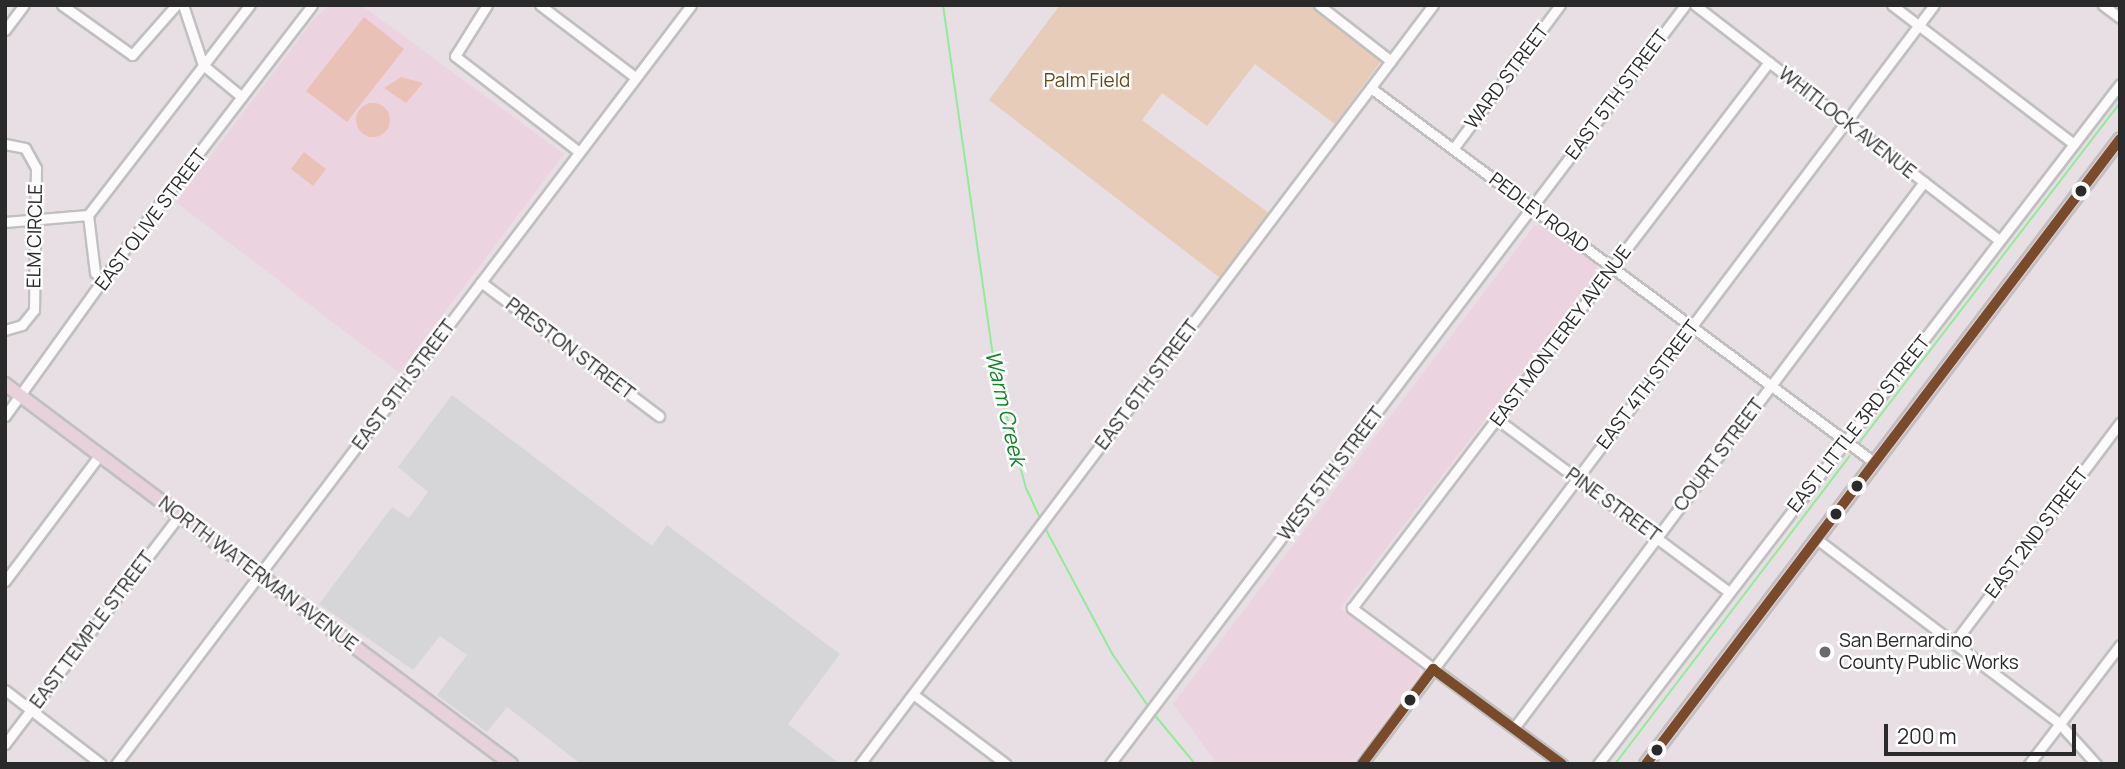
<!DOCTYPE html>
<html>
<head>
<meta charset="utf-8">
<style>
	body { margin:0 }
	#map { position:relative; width:2125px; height:769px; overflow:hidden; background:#e8dfe4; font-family:Manrope,sans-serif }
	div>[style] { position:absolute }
	.industrial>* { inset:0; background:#d6d6d9 }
	.education>* { inset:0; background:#ecd3e0 }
	.green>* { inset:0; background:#e6ccb9 }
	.pitch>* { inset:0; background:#eac1b6 }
	.round { border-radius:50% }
	.stream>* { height:2px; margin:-1px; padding:0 1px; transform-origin:1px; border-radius:1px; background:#90ec98 }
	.roads { filter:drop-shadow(2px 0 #c1c0c1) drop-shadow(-2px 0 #c1c0c1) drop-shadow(0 2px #c1c0c1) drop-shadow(0 -2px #c1c0c1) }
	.minor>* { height:9px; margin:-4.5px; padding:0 4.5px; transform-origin:4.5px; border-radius:4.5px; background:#fcfafb }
	.major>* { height:12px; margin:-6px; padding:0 6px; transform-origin:6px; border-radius:6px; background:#e7d2dc }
	.bus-1>* { height:10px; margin:-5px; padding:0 5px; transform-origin:5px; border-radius:5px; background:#7a4b2a }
	.dots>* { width:19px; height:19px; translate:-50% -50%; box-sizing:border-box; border:4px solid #fff; border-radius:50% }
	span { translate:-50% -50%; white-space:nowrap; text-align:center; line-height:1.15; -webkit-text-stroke:5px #fff; paint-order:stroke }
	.street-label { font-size:19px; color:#2a2a2a }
	.park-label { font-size:19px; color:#684a18 }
	.poi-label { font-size:19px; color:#2a2a2a }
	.left { translate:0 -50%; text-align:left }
	.water-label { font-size:21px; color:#0b8920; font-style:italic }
	.frame { position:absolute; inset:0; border:7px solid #2a2a2a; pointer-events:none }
	.scale { position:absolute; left:1884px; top:724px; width:192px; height:32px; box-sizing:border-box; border:4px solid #2a2a2a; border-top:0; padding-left:9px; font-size:21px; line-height:24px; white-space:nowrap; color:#2a2a2a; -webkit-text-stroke:5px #fff; paint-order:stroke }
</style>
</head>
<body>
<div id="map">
	<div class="industrial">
		<i style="clip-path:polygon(452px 395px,652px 546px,667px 525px,840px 654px,788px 724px,840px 764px,581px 764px,507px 707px,487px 732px,437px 695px,467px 655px,440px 636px,413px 670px,319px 604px,392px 507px,409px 518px,428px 492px,398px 467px)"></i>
	</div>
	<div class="education">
		<i style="clip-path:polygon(330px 5px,361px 5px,564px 154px,399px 373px,176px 202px,314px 19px)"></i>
		<i style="clip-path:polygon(1543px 225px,1596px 264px,1597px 274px,1340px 608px,1419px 668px,1420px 674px,1352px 764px,1217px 764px,1173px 704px,1534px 226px)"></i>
	</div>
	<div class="green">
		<i style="clip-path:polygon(1060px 5px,1314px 5px,1384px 57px,1335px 124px,1255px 64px,1207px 126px,1162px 93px,1142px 120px,1269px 213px,1220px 278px,989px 100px)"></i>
	</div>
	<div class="pitch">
		<i style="clip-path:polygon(364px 17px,404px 49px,347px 122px,306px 91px)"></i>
		<i style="clip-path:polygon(401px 77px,423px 83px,406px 103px,384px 88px)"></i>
		<i class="round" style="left:356px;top:103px;width:34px;height:34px"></i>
		<i style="clip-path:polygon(304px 152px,326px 169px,313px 186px,291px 169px)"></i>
	</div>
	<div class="stream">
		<i style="left:943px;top:5px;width:376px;rotate:81.9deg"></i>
		<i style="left:996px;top:377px;width:115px;rotate:74.9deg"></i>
		<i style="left:1026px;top:488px;width:33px;rotate:65deg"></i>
		<i style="left:1859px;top:443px;width:429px;rotate:-52.5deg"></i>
		<i style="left:1044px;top:526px;width:146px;rotate:61.9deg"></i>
		<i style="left:1113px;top:655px;width:62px;rotate:55.5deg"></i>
		<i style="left:1153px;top:713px;width:66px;rotate:50.5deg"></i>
		<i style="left:1615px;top:764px;width:387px;rotate:-52.7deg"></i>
	</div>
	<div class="roads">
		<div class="minor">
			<i style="left:62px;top:5px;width:86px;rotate:35.5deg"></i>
			<i style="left:132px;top:55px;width:67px;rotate:-48.7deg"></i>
			<i style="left:183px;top:5px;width:63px;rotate:71.6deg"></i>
			<i style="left:203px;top:65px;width:50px;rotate:39.4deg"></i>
			<i style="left:487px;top:5px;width:60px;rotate:122.1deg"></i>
			<i style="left:455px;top:56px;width:157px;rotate:37.7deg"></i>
			<i style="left:540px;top:5px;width:119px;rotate:37.2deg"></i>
			<i style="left:1319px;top:5px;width:91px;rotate:37.9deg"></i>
			<i style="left:1695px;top:5px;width:384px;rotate:37.7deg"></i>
			<i style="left:1892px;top:5px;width:229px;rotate:37.4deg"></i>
			<i style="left:2103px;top:5px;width:21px;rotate:37deg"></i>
			<i style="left:5px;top:30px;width:31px;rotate:-53deg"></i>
			<i style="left:1371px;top:88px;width:628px;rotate:36.65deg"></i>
			<i style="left:5px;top:144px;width:20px;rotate:11deg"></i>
			<i style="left:25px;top:148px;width:23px;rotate:61deg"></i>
			<i style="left:36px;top:168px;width:142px;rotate:90.8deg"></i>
			<i style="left:34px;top:310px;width:19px;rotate:129deg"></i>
			<i style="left:22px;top:325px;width:18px;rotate:164deg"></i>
			<i style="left:1453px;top:149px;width:179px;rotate:-53.4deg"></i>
			<i style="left:5px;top:222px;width:83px;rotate:-4.8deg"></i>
			<i style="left:95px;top:273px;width:58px;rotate:-96.9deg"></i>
			<i style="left:88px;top:215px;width:265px;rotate:-52.4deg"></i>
			<i style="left:481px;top:282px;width:223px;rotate:37deg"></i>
			<i style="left:5px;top:416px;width:211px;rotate:-54.3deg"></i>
			<i style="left:128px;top:245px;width:302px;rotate:-52.5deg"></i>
			<i style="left:1497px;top:419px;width:288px;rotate:36.7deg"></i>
			<i style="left:1818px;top:540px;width:303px;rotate:37.2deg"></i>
			<i style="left:2059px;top:723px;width:55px;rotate:47.9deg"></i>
			<i style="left:5px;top:581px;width:156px;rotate:-53.1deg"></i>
			<i style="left:1954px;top:643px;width:276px;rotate:-53deg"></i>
			<i style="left:5px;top:690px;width:121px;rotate:37.6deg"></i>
			<i style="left:913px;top:694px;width:116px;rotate:37deg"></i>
			<i style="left:1514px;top:728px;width:683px;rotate:-53.1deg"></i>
			<i style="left:5px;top:744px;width:287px;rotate:-52.7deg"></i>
			<i style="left:116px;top:764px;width:952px;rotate:-52.85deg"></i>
			<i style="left:860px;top:764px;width:951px;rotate:-52.95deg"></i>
			<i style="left:1110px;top:764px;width:952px;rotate:-52.85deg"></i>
			<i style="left:1362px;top:764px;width:950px;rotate:-53deg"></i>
			<i style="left:1562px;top:764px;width:262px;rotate:-143.4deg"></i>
			<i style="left:1352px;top:608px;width:687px;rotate:-52.63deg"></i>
			<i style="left:1598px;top:764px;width:857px;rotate:-52.49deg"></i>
			<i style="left:2029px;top:764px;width:150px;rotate:-52.6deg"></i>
		</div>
		<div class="major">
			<i style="left:5px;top:384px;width:633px;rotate:36.91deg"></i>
			<i style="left:1646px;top:764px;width:784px;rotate:-52.82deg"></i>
		</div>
	</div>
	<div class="bus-1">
		<i style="left:1362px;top:764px;width:119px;rotate:-53.2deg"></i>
		<i style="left:1433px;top:669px;width:160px;rotate:36.4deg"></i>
		<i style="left:1646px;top:764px;width:784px;rotate:-52.82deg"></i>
	</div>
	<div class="dots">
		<i style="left:2081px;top:191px;background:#2a2a2a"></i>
		<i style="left:1857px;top:486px;background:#2a2a2a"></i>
		<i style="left:1836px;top:514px;background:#2a2a2a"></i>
		<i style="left:1825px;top:652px;background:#6c696b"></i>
		<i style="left:1410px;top:700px;background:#2a2a2a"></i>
		<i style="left:1657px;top:750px;background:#2a2a2a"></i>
	</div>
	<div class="street-label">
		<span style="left:1507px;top:77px;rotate:-53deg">WARD STREET</span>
		<span style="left:1617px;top:95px;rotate:-53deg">EAST 5TH STREET</span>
		<span style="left:1847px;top:123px;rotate:38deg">WHITLOCK AVENUE</span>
		<span style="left:1539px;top:213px;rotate:37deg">PEDLEY ROAD</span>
		<span style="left:151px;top:220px;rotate:-53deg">EAST OLIVE STREET</span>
		<span style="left:35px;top:236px;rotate:-89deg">ELM CIRCLE</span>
		<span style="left:1561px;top:336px;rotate:-53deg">EAST MONTEREY AVENUE</span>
		<span style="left:570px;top:349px;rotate:37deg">PRESTON STREET</span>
		<span style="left:404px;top:385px;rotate:-53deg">EAST 9TH STREET</span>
		<span style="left:1147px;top:385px;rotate:-53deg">EAST 6TH STREET</span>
		<span style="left:1648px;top:385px;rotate:-53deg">EAST 4TH STREET</span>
		<span style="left:1859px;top:424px;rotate:-52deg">EAST LITTLE 3RD STREET</span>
		<span style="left:1719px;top:455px;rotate:-53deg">COURT STREET</span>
		<span style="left:1331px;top:474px;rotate:-53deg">WEST 5TH STREET</span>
		<span style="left:1613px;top:505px;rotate:36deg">PINE STREET</span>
		<span style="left:2037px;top:533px;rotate:-53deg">EAST 2ND STREET</span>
		<span style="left:258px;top:574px;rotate:37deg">NORTH WATERMAN AVENUE</span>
		<span style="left:92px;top:630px;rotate:-53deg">EAST TEMPLE STREET</span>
	</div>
	<div class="park-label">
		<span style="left:1087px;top:81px">Palm Field</span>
	</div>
	<div class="poi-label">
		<span class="left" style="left:1839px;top:652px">San Bernardino<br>County Public Works</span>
	</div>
	<div class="water-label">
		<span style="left:1006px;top:408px;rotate:77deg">Warm Creek</span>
	</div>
	<div class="frame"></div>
	<div class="scale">200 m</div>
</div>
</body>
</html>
